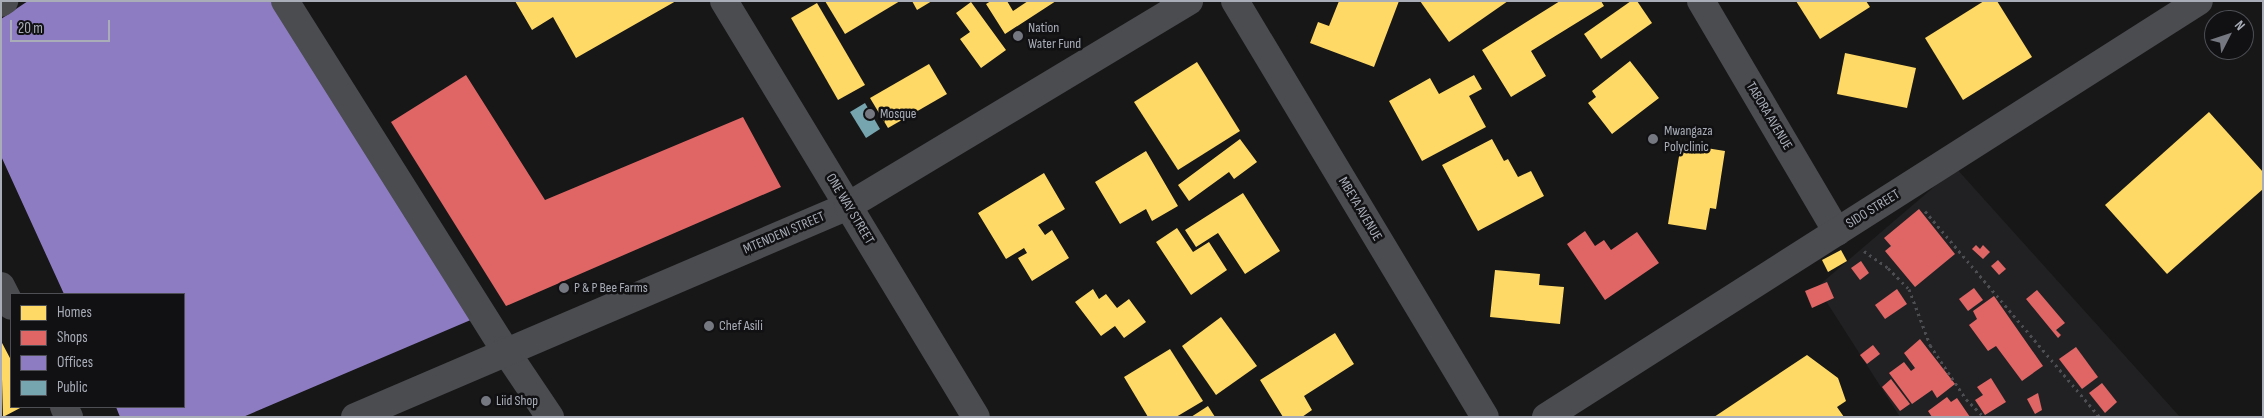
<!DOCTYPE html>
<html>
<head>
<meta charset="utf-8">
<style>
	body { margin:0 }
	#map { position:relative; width:2264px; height:418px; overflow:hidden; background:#171717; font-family:"Sofia Sans Condensed",sans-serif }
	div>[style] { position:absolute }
	.built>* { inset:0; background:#212123 }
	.homes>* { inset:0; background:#ffd966 }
	.shops>* { inset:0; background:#e06666 }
	.offices>* { inset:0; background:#8e7cc3 }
	.public>* { inset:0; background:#76a5af }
	.path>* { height:3px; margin-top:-1.5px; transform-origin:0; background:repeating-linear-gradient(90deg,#4d4e52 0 2.5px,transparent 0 6.5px) }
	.street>* { height:28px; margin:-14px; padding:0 14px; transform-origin:14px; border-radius:14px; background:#4b4c50 }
	.dots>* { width:14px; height:14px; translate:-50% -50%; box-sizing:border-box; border:2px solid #111113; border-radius:50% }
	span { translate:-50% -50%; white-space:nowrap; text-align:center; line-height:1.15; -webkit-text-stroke:5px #111113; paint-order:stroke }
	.poi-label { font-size:14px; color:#a8adb8 }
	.left { translate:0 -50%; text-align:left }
	.street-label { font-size:14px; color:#a8adb8 }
	.frame { position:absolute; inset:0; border:2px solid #a8adb8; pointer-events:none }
	.legend { position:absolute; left:10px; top:293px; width:175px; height:115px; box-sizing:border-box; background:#111113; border:1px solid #4d4f55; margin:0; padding:6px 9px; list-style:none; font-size:15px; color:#a8adb8 }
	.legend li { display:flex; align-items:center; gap:10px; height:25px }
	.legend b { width:25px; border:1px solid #4d4f55 }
	.north { position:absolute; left:2204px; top:10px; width:50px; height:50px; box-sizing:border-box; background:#111113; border:1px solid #4d4f55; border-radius:50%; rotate:49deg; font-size:14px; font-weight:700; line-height:20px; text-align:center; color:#a8adb8 }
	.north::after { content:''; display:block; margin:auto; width:18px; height:22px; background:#757880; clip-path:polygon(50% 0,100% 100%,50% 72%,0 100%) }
	.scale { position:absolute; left:10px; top:20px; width:100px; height:22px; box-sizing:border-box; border:2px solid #a8adb8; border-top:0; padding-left:6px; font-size:15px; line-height:18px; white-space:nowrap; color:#a8adb8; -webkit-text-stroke:4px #111113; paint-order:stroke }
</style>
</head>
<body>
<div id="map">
	<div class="built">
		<i style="clip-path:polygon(1956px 168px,2180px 417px,1900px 417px,1817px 287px)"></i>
	</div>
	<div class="homes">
		<i style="clip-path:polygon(515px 1px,676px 1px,576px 58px,553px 17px,532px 30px)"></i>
		<i style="clip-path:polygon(825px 1px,900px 1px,845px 34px)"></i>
		<i style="clip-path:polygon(912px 1px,932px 1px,917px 10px)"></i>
		<i style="clip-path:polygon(991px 1px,1007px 1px,1013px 11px,1028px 1px,1056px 1px,1005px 34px,986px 4px)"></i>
		<i style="clip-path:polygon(1339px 1px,1399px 1px,1374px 67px,1310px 43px,1318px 22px,1329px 26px)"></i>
		<i style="clip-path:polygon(1420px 1px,1508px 1px,1449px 42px)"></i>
		<i style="clip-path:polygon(1560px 1px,1601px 1px,1604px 6px,1531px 51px,1546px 76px,1511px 97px,1482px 50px)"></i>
		<i style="clip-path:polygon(1631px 1px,1637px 1px,1652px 23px,1601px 59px,1584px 34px)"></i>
		<i style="clip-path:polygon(1796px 1px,1866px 1px,1870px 7px,1820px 39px)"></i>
		<i style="clip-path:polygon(1984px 1px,1997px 1px,2032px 57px,1963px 100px,1925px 38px)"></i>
		<i style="clip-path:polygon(971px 2px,1006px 50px,981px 68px,960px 39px,970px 32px,956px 13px)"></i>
		<i style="clip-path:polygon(817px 3px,865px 85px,838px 100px,791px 18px)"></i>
		<i style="clip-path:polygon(1845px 53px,1916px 68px,1907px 108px,1837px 94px)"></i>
		<i style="clip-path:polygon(1630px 61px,1659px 98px,1612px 134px,1588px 103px,1596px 97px,1592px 91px)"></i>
		<i style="clip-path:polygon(1197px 62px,1240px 131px,1178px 170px,1134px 102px)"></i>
		<i style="clip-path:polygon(929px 64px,947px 94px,888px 128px,870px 98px)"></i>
		<i style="clip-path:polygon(1474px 75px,1482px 89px,1469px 96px,1486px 127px,1422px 161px,1389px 101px,1430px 78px,1439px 94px)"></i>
		<i style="clip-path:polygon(2209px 112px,2263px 172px,2263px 189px,2167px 274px,2105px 205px)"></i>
		<i style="clip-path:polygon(1240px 139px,1257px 162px,1234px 179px,1229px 172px,1189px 201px,1178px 185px)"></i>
		<i style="clip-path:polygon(1492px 139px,1504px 161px,1508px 159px,1518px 177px,1531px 171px,1544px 196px,1478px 231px,1442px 165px)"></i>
		<i style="clip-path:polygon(1681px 144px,1725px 151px,1716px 209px,1710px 208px,1706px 230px,1668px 224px)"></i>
		<i style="clip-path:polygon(1146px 151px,1178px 206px,1152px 221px,1146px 209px,1120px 224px,1095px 182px)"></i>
		<i style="clip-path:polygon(1044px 173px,1065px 209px,1038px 225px,1045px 235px,1052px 230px,1069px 258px,1032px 281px,1018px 258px,1027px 253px,1024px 248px,1006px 259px,978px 213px)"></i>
		<i style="clip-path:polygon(1243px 193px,1280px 251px,1245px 274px,1218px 233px,1196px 247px,1185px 230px)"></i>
		<i style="clip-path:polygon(1177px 228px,1193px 252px,1209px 242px,1227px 270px,1191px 295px,1156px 242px)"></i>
		<i style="clip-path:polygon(1841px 250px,1847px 261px,1828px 272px,1822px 260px)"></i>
		<i style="clip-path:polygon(1495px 270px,1540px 274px,1539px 285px,1564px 287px,1560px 324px,1490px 317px)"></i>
		<i style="clip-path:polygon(1093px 289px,1099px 299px,1106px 294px,1117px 308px,1129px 299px,1146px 322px,1124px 338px,1115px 326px,1101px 336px,1075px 302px)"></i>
		<i style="clip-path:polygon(1221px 317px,1257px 366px,1216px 395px,1182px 346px)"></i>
		<i style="clip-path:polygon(1335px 333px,1354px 364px,1304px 396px,1312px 410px,1302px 417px,1283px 417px,1260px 380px)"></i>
		<i style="clip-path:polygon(1px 341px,11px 360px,11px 407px,22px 407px,3px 417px)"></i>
		<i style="clip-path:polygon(1170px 349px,1203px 401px,1176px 417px,1148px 417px,1124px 377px)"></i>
		<i style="clip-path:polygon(1807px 355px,1838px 378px,1846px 401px,1837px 407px,1844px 417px,1714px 417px)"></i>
		<i style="clip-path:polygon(1208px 406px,1215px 417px,1191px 417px)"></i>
	</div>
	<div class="shops">
		<i style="clip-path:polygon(466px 75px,545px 200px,743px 117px,781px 187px,506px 306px,391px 122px)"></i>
		<i style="clip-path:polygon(1919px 209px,1955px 254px,1915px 287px,1885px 251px,1891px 246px,1884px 238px)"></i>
		<i style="clip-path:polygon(1585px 231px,1595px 246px,1604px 240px,1611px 250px,1637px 232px,1659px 263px,1605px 300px,1567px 244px)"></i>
		<i style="clip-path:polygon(1976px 245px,1980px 249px,1983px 245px,1990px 252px,1983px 259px,1972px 249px)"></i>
		<i style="clip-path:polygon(1998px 260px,2006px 269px,1999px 275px,1991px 266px)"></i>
		<i style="clip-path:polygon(1861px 261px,1869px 273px,1860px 280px,1851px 268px)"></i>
		<i style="clip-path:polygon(1827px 282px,1834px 298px,1812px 308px,1805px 291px)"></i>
		<i style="clip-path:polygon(1974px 288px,1983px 300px,1968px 311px,1959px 299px)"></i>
		<i style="clip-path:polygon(1897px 289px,1907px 304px,1885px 319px,1875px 305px)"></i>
		<i style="clip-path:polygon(2037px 290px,2065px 323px,2056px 330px,2061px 335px,2058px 338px,2026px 299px)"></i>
		<i style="clip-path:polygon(1994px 296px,2043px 366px,2022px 381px,1996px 346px,1988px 351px,1969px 325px,1977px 319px,1973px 311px)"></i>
		<i style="clip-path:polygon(1920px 339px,1955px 384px,1937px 398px,1932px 390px,1912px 404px,1889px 373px,1904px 362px,1911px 371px,1915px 368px,1904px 353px)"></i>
		<i style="clip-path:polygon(1873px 345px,1880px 354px,1867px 364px,1860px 355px)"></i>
		<i style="clip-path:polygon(2076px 347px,2098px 377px,2082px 389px,2059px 359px)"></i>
		<i style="clip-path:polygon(1991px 378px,2006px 402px,1985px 415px,1975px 400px,1983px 395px,1977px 387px)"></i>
		<i style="clip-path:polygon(1891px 379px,1910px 404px,1900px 411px,1882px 387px)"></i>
		<i style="clip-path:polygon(2102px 383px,2117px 402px,2105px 413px,2089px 393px)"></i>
		<i style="clip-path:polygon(2038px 393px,2042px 410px,2035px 414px,2027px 399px)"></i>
		<i style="clip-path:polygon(1947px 397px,1951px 402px,1957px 398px,1970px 417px,1932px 417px,1928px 411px)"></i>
	</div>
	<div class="offices">
		<i style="clip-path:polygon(28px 1px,272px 1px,473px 319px,243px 417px,120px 417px,116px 407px,184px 407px,184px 294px,64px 294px,1px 156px,1px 19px)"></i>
	</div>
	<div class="public">
		<i style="clip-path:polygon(865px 103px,880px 129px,866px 138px,850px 112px)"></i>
	</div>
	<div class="path">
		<i style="left:1925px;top:211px;width:270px;rotate:49.7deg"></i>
		<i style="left:1864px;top:251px;width:29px;rotate:35deg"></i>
		<i style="left:1888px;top:268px;width:30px;rotate:45deg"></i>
		<i style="left:1909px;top:289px;width:60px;rotate:69.4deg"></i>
		<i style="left:1930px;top:345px;width:65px;rotate:56.3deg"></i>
		<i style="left:1966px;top:399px;width:25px;rotate:45deg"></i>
	</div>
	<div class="street">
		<i style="left:285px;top:1px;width:413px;rotate:57.8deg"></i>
		<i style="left:505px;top:350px;width:81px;rotate:56.1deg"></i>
		<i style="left:724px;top:1px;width:486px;rotate:58.8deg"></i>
		<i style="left:1235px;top:1px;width:485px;rotate:59deg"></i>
		<i style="left:1701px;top:1px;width:268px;rotate:59.5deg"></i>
		<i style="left:1px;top:3px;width:4px;rotate:-34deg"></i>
		<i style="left:1px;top:286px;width:22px;rotate:63deg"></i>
		<i style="left:64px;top:407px;width:11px;rotate:63deg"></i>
		<i style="left:355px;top:417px;width:536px;rotate:-23.17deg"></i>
		<i style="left:848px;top:206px;width:398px;rotate:-31deg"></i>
		<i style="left:1546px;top:417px;width:774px;rotate:-32.5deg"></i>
	</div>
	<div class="dots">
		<i style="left:1018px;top:36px;background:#757880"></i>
		<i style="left:870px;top:114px;background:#757880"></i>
		<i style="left:1653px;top:139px;background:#757880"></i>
		<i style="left:564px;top:288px;background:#757880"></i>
		<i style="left:709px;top:326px;background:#757880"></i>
		<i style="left:486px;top:401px;background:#757880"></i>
	</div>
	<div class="poi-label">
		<span class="left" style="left:1028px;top:36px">Nation<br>Water Fund</span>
		<span class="left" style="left:880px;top:114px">Mosque</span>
		<span class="left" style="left:1664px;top:139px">Mwangaza<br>Polyclinic</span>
		<span class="left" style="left:574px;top:288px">P &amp; P Bee Farms</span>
		<span class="left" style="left:719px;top:326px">Chef Asili</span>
		<span class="left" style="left:496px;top:401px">Liid Shop</span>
	</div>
	<div class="street-label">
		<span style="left:1769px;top:116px;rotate:59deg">TABORA AVENUE</span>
		<span style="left:850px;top:209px;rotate:59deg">ONE WAY STREET</span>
		<span style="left:1360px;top:209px;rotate:59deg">MBEYA AVENUE</span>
		<span style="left:1873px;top:209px;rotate:-32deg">SIDO STREET</span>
		<span style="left:784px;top:233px;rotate:-23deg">MTENDENI STREET</span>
	</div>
	<div class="frame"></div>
	<ul class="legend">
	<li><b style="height:14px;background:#ffd966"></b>Homes</li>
	<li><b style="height:14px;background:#e06666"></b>Shops</li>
	<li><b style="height:14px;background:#8e7cc3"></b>Offices</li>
	<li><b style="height:14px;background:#76a5af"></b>Public</li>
	</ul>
	<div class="north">N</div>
	<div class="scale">20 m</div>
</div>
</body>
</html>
